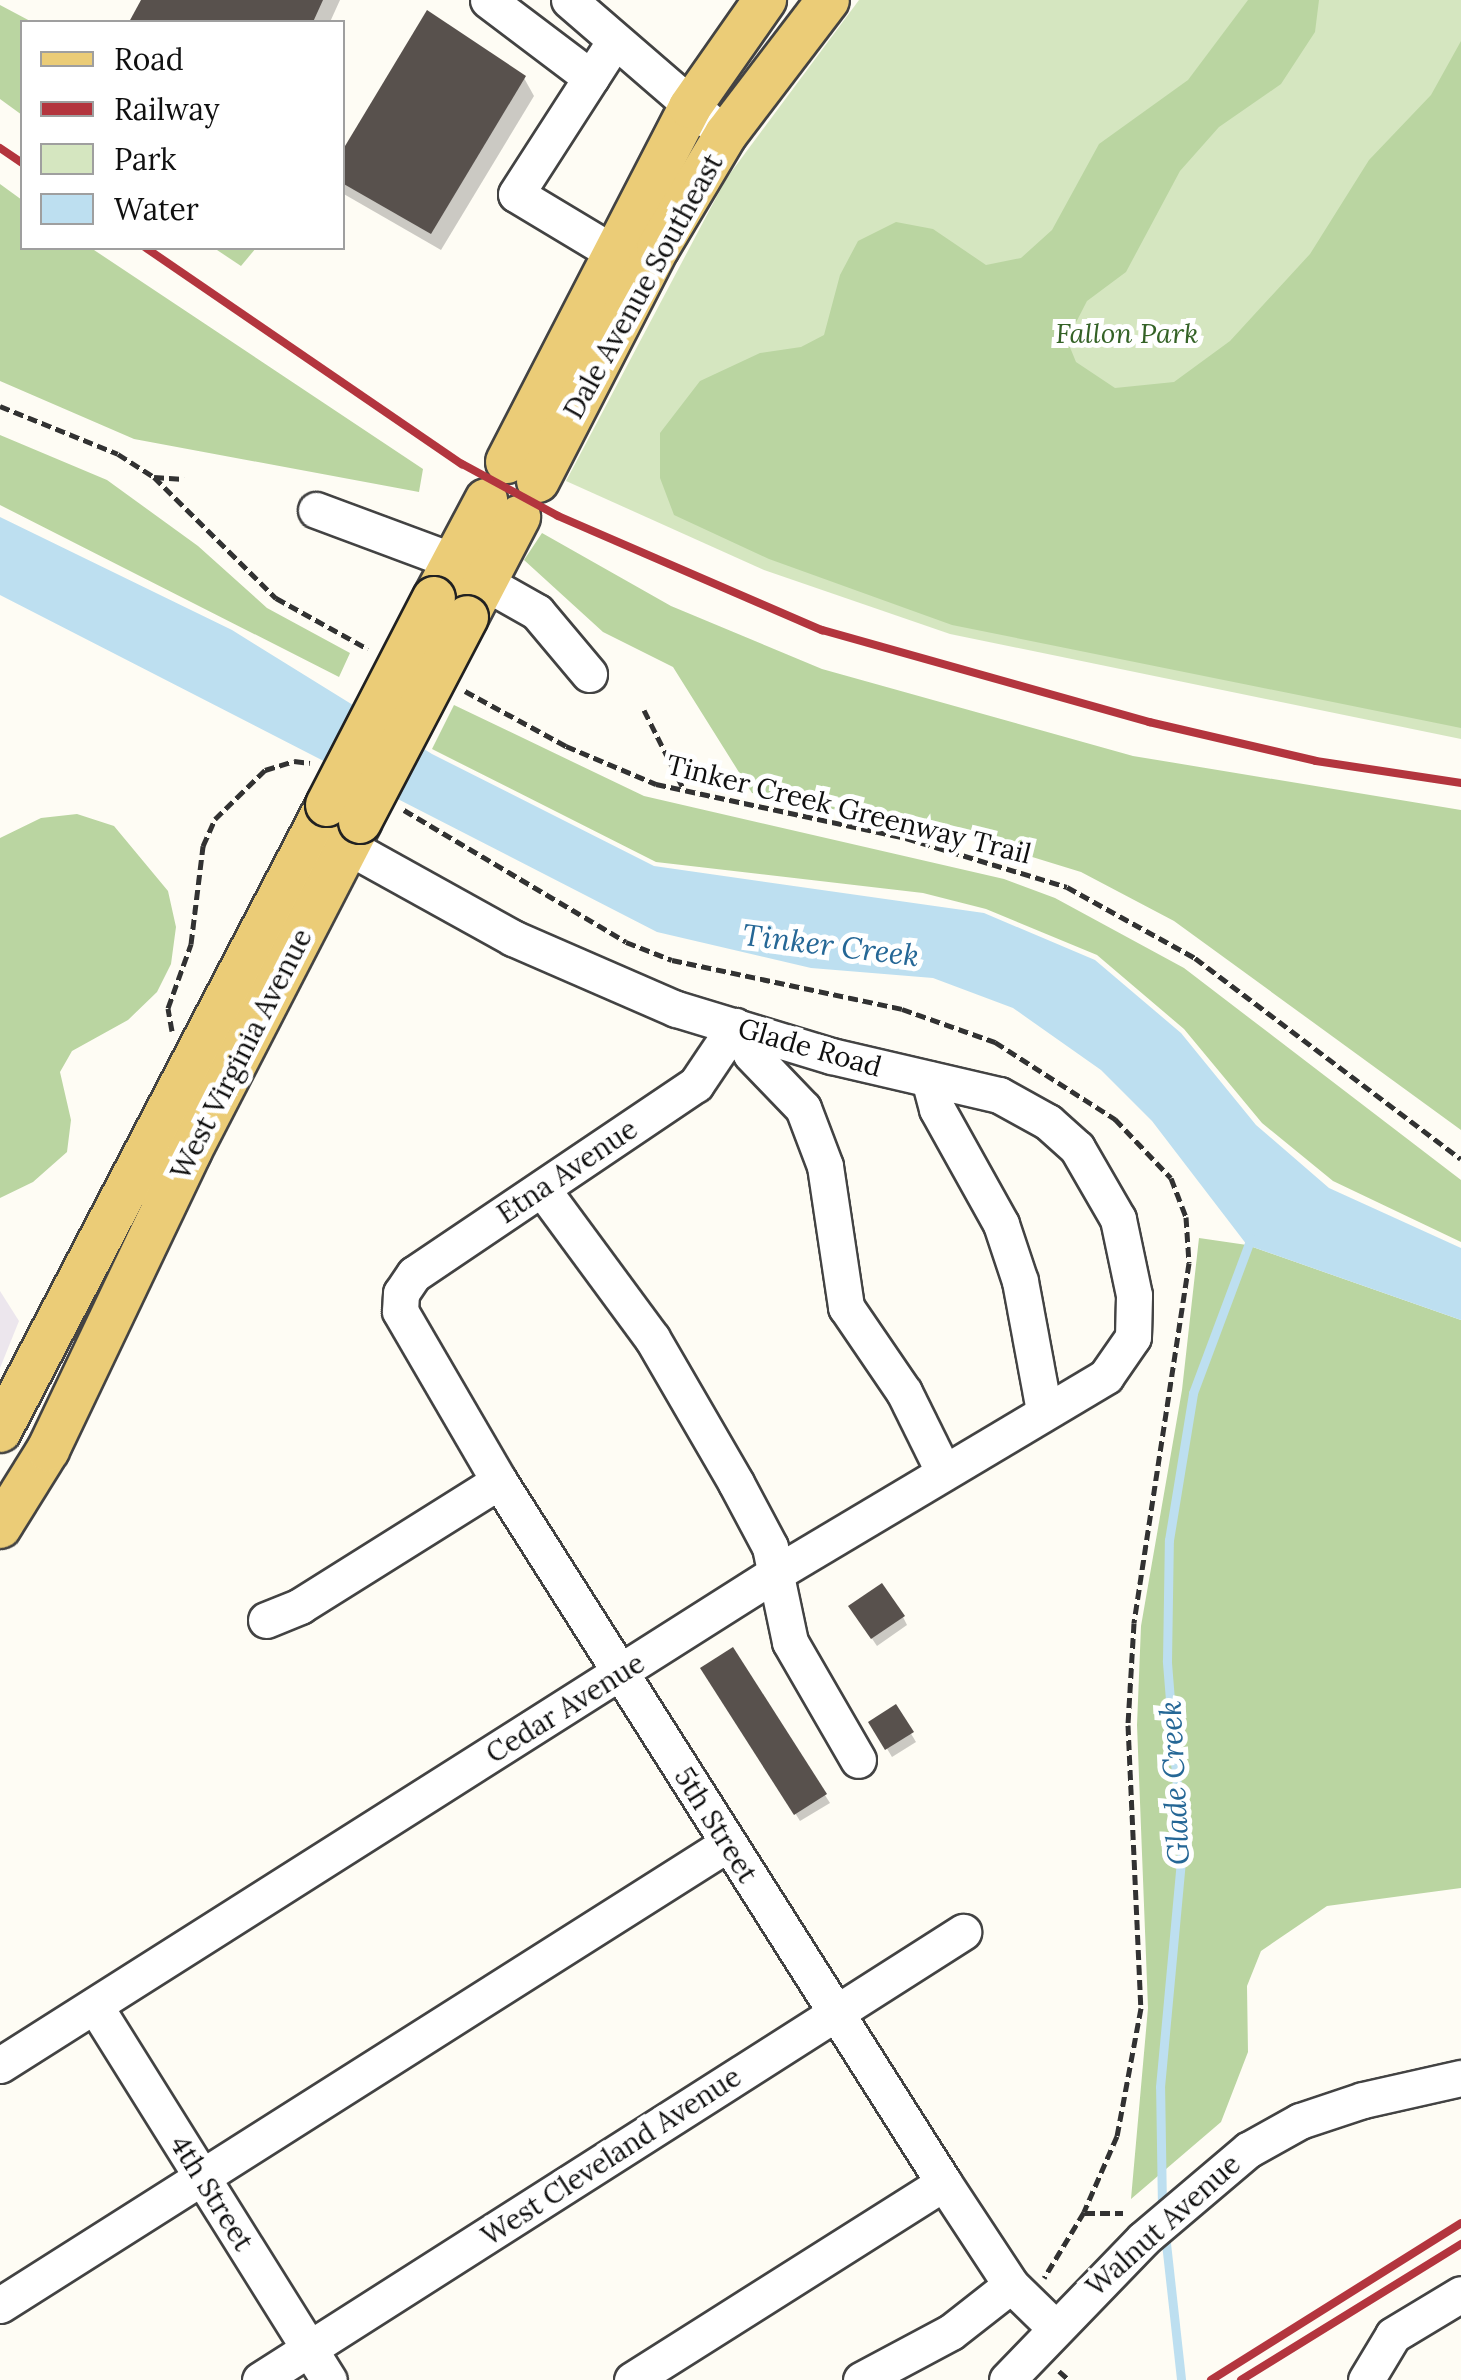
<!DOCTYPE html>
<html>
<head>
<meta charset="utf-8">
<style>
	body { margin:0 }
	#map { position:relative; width:1461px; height:2380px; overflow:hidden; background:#fefcf4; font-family:Lora,serif }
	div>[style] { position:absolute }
	.industrial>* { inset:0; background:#ece6ed }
	.green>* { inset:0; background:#d5e6c0 }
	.forest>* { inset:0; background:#bad5a1 }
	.water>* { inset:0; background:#bddff0 }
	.shadow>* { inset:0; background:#0003 }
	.stream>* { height:9px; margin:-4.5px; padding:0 4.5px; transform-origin:4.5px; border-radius:4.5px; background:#bddff0 }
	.building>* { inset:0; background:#58514d }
	.path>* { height:5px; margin-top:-2.5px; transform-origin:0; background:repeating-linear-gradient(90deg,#323232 0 10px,transparent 0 15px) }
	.roads { filter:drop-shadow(2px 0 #434343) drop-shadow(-2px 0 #434343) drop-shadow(0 2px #434343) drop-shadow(0 -2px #434343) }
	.minor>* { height:35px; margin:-17.5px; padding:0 17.5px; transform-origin:17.5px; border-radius:17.5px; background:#fff }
	.major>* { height:42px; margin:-21px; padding:0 21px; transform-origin:21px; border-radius:21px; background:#ebcc77 }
	.rail>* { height:8px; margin:-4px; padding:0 4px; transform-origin:4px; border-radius:4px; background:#b3353e }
	.bridges { filter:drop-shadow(2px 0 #212121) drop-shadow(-2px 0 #212121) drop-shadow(0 2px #212121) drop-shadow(0 -2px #212121) }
	.major-bridge>* { height:42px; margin:-21px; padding:0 21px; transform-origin:21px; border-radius:21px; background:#ebcc77 }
	span { translate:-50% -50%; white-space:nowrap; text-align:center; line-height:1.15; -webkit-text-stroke:10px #fff; paint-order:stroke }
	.street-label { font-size:28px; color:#101010 }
	.park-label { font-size:28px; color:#346226; font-style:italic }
	.water-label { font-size:30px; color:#256796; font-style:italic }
	.legend { position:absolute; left:20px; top:20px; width:325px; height:230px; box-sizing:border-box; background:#fff; border:2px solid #9f9f9f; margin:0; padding:12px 18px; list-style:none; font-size:30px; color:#101010 }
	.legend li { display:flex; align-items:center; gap:20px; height:50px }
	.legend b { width:50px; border:2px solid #9f9f9f }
</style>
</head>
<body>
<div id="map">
	<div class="industrial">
		<i style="clip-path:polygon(0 1291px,19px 1321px,0 1368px)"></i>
	</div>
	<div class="green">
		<i style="clip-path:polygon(859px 0,1461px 0,1461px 739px,950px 634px,764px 570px,566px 481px,726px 179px)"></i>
	</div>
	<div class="forest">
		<i style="clip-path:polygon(1248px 0,1319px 0,1315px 32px,1281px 84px,1219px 127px,1180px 171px,1126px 272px,1087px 301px,1067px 340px,1076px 362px,1115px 388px,1174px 382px,1230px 341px,1310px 254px,1369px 160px,1431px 95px,1461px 41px,1461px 728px,952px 625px,769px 559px,674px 515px,660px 478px,660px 433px,700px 381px,760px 353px,801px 347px,824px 335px,840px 275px,858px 241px,896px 222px,933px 229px,986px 265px,1021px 258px,1052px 230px,1099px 144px,1188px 80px)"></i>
		<i style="clip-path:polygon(0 5px,32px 22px,22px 22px,22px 115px,0 99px)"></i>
		<i style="clip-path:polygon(0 184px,22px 200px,22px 248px,91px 248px,423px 469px,419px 492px,134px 439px,0 381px)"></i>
		<i style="clip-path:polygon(214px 248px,256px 248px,241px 266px)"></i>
		<i style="clip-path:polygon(0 435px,107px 480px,198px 546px,267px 608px,350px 653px,339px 677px,0 505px)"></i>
		<i style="clip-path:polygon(542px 533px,671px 606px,822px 669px,1133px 756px,1461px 810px,1461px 1130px,1174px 921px,1081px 872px,980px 841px,752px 793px,673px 667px,603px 632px,524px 560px)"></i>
		<i style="clip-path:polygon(454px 705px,644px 796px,1004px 879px,1055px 898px,1184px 968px,1461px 1180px,1461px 1242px,1333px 1181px,1262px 1123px,1184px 1029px,1097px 955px,986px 909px,923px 893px,656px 862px,432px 749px)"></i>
		<i style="clip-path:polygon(77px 814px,114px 826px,168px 891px,176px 927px,171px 964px,157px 992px,128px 1020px,72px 1051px,60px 1072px,71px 1120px,67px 1152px,33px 1182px,0 1198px,0 838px,41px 818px)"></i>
		<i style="clip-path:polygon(1199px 1238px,1247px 1245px,1461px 1320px,1461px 1888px,1327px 1906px,1261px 1951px,1247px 1986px,1248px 2052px,1221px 2122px,1131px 2199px,1148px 2008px,1137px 1725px,1141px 1626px,1182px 1390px)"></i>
	</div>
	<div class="water">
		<i style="clip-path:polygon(0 517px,232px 630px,432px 754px,654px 866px,984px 913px,1095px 960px,1181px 1033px,1256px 1125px,1329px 1188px,1461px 1248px,1461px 1320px,1247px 1245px,1152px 1121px,1101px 1070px,1013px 1008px,933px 978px,811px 968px,657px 932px,0 595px)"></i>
	</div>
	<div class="shadow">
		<i style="clip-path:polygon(144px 0,340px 0,330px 22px,132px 22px)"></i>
		<i style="clip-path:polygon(524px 78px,534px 96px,441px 250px,342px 193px,342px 155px)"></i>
		<i style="clip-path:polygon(856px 1615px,903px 1617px,907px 1625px,877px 1646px)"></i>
		<i style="clip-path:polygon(733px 1650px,830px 1803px,800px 1821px,704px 1668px)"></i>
		<i style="clip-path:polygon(895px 1707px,916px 1742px,892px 1757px,871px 1722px)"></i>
	</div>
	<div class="stream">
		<i style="left:1162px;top:2208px;width:121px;rotate:-90.9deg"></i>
		<i style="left:1160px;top:2087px;width:239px;rotate:-84.7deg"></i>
		<i style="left:1182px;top:1849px;width:189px;rotate:-94.6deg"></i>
		<i style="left:1167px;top:1661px;width:121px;rotate:-89.1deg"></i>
		<i style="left:1169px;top:1540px;width:149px;rotate:-80.7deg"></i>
		<i style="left:1193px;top:1393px;width:165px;rotate:-69.5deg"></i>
		<i style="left:1165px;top:2234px;width:147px;rotate:83.7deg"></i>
	</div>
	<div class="building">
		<i style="clip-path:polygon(141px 0,323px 0,313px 22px,129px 22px)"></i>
		<i style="clip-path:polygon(427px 10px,526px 76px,431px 234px,342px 183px,342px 151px)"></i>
		<i style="clip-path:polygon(882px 1583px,905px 1616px,871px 1639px,848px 1606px)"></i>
		<i style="clip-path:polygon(733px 1647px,827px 1794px,794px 1815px,700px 1668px)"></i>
		<i style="clip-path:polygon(896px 1704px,914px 1732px,885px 1750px,868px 1722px)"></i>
	</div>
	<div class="path">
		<i style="left:0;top:406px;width:127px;rotate:22.1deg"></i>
		<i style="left:118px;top:454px;width:43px;rotate:32.6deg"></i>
		<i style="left:154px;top:477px;width:172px;rotate:44.8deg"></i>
		<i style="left:276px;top:598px;width:105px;rotate:29deg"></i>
		<i style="left:154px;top:477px;width:30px;rotate:4deg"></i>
		<i style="left:465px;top:691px;width:115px;rotate:28.6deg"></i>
		<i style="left:566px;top:746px;width:98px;rotate:22.9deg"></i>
		<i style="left:656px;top:784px;width:256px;rotate:12.2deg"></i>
		<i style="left:906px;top:838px;width:168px;rotate:16.9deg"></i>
		<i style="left:1067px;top:887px;width:146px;rotate:29deg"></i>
		<i style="left:1195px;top:958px;width:333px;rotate:37.1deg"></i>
		<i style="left:644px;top:710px;width:89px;rotate:63.4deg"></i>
		<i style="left:404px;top:810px;width:258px;rotate:30.7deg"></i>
		<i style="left:626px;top:942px;width:49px;rotate:21.4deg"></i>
		<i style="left:672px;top:960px;width:235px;rotate:12deg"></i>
		<i style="left:902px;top:1009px;width:99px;rotate:19.5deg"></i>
		<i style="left:995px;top:1042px;width:143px;rotate:32.7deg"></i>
		<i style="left:1115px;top:1119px;width:81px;rotate:46.5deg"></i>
		<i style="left:1171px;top:1178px;width:42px;rotate:69deg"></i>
		<i style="left:1186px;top:1217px;width:46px;rotate:86.3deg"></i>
		<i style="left:1189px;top:1263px;width:364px;rotate:98.7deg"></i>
		<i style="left:1134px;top:1623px;width:102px;rotate:93.4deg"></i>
		<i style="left:1128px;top:1725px;width:283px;rotate:87.4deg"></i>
		<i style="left:1141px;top:2008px;width:130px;rotate:100.6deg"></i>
		<i style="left:1117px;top:2136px;width:83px;rotate:113.5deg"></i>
		<i style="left:1084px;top:2212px;width:77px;rotate:121.2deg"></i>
		<i style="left:172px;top:1031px;width:23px;rotate:-100deg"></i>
		<i style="left:168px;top:1008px;width:68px;rotate:-70.2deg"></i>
		<i style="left:191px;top:944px;width:99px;rotate:-83deg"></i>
		<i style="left:203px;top:846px;width:30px;rotate:-66deg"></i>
		<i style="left:215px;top:819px;width:70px;rotate:-44.4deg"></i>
		<i style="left:265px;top:770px;width:30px;rotate:-17deg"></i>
		<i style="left:294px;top:761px;width:16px;rotate:7deg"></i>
		<i style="left:1085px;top:2213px;width:38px"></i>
		<i style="left:1059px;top:2371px;width:13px;rotate:42deg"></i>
	</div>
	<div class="roads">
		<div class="minor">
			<i style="left:488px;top:0;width:129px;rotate:37.1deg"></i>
			<i style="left:569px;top:0;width:185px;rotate:40.8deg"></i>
			<i style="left:614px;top:253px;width:114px;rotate:-149deg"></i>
			<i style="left:516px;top:194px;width:181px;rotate:-57.2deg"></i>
			<i style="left:316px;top:510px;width:146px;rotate:20.4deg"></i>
			<i style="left:484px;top:582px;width:61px;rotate:29.5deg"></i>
			<i style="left:537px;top:612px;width:81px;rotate:50deg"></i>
			<i style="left:735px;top:1026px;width:70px;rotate:123.9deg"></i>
			<i style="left:696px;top:1084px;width:340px;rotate:146deg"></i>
			<i style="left:414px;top:1274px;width:23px;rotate:124deg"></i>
			<i style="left:401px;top:1293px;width:18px;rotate:93deg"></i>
			<i style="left:400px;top:1311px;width:197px;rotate:59.8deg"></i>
			<i style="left:499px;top:1481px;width:831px;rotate:57.63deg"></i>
			<i style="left:944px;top:2183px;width:122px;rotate:56.7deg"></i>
			<i style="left:1011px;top:2285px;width:57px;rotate:44.3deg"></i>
			<i style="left:735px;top:1026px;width:32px;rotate:60deg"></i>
			<i style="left:751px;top:1054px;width:75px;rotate:46.1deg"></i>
			<i style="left:803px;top:1108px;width:62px;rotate:69.2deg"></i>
			<i style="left:825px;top:1166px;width:143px;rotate:81.5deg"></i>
			<i style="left:846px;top:1307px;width:103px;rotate:55.7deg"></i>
			<i style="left:904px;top:1392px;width:88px;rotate:63.7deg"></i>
			<i style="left:929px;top:1079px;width:31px;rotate:75deg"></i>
			<i style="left:937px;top:1109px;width:132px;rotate:60.9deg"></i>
			<i style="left:1001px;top:1224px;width:60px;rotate:71.6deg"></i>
			<i style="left:1020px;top:1281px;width:132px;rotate:79.5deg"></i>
			<i style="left:542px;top:1189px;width:185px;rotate:53.6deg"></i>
			<i style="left:652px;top:1338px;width:168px;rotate:59.9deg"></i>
			<i style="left:736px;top:1483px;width:72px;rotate:62deg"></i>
			<i style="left:770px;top:1547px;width:97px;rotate:78.1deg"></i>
			<i style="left:790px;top:1642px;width:136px;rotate:60deg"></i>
			<i style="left:266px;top:1620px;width:37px;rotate:-22deg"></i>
			<i style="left:300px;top:1606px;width:235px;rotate:-32.1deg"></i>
			<i style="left:95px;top:2006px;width:441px;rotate:58deg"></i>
			<i style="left:0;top:2065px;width:919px;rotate:-32.38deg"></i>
			<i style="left:776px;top:1573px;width:384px;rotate:-30.8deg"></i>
			<i style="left:1106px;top:1376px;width:47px;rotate:-55.3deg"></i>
			<i style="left:1133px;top:1337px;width:42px;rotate:-88.6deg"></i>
			<i style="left:1134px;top:1295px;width:78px;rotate:-101.9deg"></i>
			<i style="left:1118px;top:1219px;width:82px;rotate:-120deg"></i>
			<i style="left:1077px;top:1148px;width:39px;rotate:-138deg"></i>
			<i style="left:1048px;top:1122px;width:56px;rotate:-151.1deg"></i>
			<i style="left:999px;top:1095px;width:172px;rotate:-166.9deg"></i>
			<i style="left:831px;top:1056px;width:162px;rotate:-163.1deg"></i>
			<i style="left:676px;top:1009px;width:178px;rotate:-156.5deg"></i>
			<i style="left:513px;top:938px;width:190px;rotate:-151deg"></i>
			<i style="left:0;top:2305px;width:861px;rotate:-32.38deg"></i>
			<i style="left:260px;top:2380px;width:834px;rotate:-32.51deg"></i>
			<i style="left:632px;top:2380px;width:369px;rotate:-32.3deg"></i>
			<i style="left:861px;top:2380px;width:102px;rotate:-28.1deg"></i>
			<i style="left:951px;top:2332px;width:76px;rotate:-38.1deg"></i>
			<i style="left:1007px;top:2380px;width:196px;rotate:-46deg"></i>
			<i style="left:1143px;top:2239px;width:138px;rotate:-40.3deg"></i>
			<i style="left:1248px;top:2150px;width:60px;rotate:-29.1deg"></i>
			<i style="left:1300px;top:2121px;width:66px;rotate:-18.4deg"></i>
			<i style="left:1363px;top:2100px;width:100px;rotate:-12.7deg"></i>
			<i style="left:1366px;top:2380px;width:52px;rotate:-59deg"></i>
			<i style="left:1393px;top:2335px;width:79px;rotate:-31.1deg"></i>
		</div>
		<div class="major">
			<i style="left:507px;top:462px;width:399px;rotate:-62.7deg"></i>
			<i style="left:690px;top:107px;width:131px;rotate:-55deg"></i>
			<i style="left:538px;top:481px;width:262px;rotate:-62.8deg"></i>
			<i style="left:658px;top:248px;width:133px;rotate:-59.2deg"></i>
			<i style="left:726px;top:134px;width:168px;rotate:-52.7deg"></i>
			<i style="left:434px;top:598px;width:111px;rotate:-62deg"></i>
			<i style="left:467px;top:617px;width:113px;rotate:-62.5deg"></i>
			<i style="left:0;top:1431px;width:706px;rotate:-62.42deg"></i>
			<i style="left:0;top:1527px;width:91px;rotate:-58.1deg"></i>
			<i style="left:48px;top:1450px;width:330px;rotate:-64.5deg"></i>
			<i style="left:190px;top:1152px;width:371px;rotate:-62.7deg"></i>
		</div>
	</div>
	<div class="rail">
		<i style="left:0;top:148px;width:27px;rotate:34deg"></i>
		<i style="left:146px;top:248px;width:383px;rotate:34.4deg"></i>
		<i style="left:462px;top:464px;width:109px;rotate:28.4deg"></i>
		<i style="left:558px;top:516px;width:288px;rotate:23.4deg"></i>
		<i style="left:822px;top:630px;width:340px;rotate:15.7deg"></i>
		<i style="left:1149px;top:722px;width:171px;rotate:13.1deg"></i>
		<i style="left:1316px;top:761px;width:147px;rotate:8.6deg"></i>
		<i style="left:1211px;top:2380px;width:295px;rotate:-32.1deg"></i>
		<i style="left:1241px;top:2380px;width:259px;rotate:-31.7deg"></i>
	</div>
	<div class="bridges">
		<div class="major-bridge">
			<i style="left:327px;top:805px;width:233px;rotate:-62.7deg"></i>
			<i style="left:360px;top:822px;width:231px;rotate:-62.4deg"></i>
		</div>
	</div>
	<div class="street-label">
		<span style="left:643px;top:286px;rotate:-61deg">Dale Avenue Southeast</span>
		<span style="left:849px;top:809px;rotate:14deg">Tinker Creek Greenway Trail</span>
		<span style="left:810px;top:1047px;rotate:16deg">Glade Road</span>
		<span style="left:241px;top:1054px;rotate:-63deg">West Virginia Avenue</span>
		<span style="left:567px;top:1171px;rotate:-34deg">Etna Avenue</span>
		<span style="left:565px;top:1708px;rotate:-32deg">Cedar Avenue</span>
		<span style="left:716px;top:1825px;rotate:58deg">5th Street</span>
		<span style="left:611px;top:2156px;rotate:-33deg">West Cleveland Avenue</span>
		<span style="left:212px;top:2193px;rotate:58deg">4th Street</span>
		<span style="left:1163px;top:2225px;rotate:-42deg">Walnut Avenue</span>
	</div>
	<div class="park-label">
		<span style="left:1127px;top:333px">Fallon Park</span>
	</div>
	<div class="water-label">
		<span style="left:831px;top:945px;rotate:7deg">Tinker Creek</span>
		<span style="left:1174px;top:1783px;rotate:-93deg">Glade Creek</span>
	</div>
	<ul class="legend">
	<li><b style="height:12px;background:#ebcc77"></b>Road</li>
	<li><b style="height:12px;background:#b3353e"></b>Railway</li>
	<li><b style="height:28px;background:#d5e6c0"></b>Park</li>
	<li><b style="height:28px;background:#bddff0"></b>Water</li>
	</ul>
</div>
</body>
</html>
